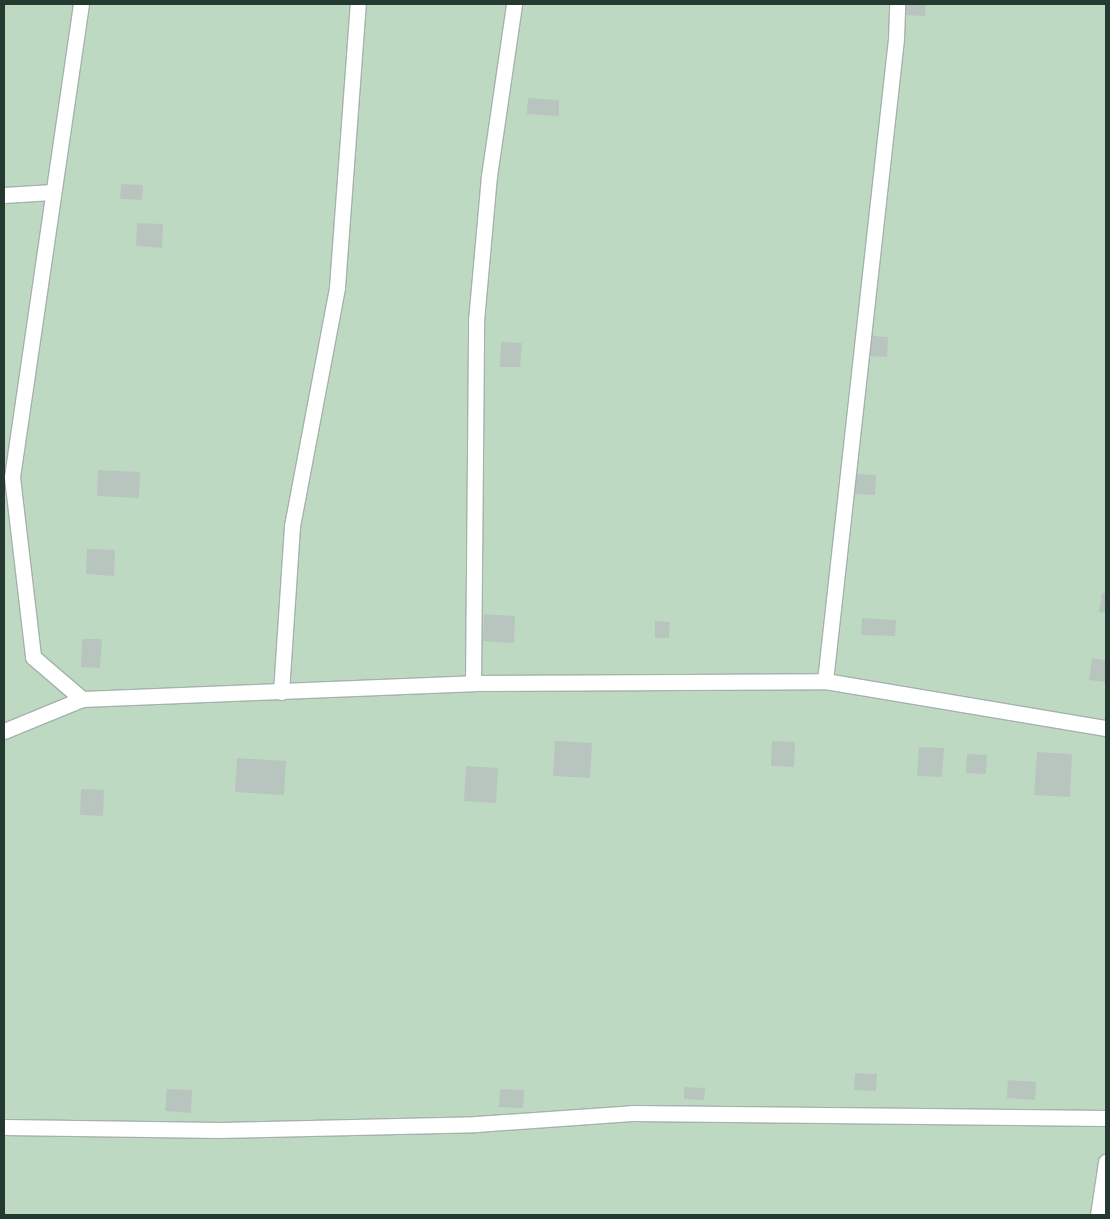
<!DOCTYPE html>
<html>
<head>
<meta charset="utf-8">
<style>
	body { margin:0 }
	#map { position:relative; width:1110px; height:1219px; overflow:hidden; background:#e2ebe6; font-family:Arial,sans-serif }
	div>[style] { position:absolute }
	.green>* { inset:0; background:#bed9c2 }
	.building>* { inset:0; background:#b8c5bf }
	.roads { filter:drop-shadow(1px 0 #a5b2ac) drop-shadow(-1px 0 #a5b2ac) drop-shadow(0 1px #a5b2ac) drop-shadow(0 -1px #a5b2ac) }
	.minor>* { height:15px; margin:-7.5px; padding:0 7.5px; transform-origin:7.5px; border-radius:7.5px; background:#fff }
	span { translate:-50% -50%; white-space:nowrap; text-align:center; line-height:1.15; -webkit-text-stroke:4px #f3f8f4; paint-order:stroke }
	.frame { position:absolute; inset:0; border:5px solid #243a31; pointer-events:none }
</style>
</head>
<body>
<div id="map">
	<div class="green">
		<i style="clip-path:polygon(4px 4px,1106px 4px,1106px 1215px,4px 1215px)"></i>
	</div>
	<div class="building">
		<i style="clip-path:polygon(902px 4px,926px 4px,925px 16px,901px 15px)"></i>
		<i style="clip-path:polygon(528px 98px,559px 100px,559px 116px,527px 114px)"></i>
		<i style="clip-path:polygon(121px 184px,143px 185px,142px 200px,120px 199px)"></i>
		<i style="clip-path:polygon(137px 223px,163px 224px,162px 248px,136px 246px)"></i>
		<i style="clip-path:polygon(871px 336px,888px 337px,887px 357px,870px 356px)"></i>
		<i style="clip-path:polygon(501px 342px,522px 343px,520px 367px,500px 367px)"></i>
		<i style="clip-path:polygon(98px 470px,140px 472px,139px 498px,97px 496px)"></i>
		<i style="clip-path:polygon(856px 474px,876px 475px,875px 495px,855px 494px)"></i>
		<i style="clip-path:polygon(87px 549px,115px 550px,114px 576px,86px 574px)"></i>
		<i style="clip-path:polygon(1102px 593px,1106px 594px,1106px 613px,1099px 612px)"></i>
		<i style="clip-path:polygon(484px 614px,515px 616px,514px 643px,483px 641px)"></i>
		<i style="clip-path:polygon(862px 618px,896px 620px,895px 636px,861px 635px)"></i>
		<i style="clip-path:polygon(655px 621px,670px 622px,669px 638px,655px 638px)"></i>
		<i style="clip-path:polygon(82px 639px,102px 639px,100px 668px,81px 667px)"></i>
		<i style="clip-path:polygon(1092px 658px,1106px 660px,1106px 682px,1089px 680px)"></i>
		<i style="clip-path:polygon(555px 741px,592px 743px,590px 778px,553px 776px)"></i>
		<i style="clip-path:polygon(772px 741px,795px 742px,794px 767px,771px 766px)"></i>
		<i style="clip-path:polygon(919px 747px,944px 748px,942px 777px,917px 776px)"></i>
		<i style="clip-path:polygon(1037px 752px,1072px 754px,1070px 797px,1034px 795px)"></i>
		<i style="clip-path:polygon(967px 754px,987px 755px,986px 774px,966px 773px)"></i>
		<i style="clip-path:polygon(237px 758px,286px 761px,284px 795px,235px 792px)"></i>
		<i style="clip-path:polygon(466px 766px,498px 768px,496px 803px,464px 801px)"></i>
		<i style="clip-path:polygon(81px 789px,104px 790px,103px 816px,80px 815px)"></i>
		<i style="clip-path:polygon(855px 1073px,877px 1074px,876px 1091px,854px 1090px)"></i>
		<i style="clip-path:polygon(1008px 1080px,1036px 1082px,1035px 1100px,1007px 1098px)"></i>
		<i style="clip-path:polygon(684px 1087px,705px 1088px,704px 1100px,684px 1099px)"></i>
		<i style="clip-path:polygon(167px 1089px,192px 1090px,191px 1113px,165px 1111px)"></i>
		<i style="clip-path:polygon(500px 1089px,524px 1090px,523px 1108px,499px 1107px)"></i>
	</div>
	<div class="roads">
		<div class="minor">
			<i style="left:81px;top:4px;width:478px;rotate:98.3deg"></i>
			<i style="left:12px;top:477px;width:181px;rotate:83.3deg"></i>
			<i style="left:33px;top:657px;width:65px;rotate:40.6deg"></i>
			<i style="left:82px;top:699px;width:391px;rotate:-2.3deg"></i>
			<i style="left:473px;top:683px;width:352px;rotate:-0.3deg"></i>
			<i style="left:825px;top:681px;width:285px;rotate:9.5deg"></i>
			<i style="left:4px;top:195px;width:48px;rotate:-3.6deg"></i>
			<i style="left:825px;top:681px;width:646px;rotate:-83.69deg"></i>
			<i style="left:896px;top:39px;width:35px;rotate:-88deg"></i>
			<i style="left:473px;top:683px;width:362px;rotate:-89.5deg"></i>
			<i style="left:476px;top:321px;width:146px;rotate:-84.9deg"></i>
			<i style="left:489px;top:176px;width:174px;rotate:-81.7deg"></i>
			<i style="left:281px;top:692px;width:166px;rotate:-86.2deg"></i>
			<i style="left:292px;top:526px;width:243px;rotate:-79.3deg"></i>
			<i style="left:337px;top:287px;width:284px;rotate:-85.8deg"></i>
			<i style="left:4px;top:731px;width:84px;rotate:-22.3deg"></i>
			<i style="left:4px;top:1127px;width:216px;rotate:0.8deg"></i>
			<i style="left:220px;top:1130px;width:256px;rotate:-1.3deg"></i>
			<i style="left:476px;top:1124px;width:156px;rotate:-4deg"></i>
			<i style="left:632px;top:1113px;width:474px;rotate:0.6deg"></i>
			<i style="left:1098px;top:1215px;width:54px;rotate:-81.4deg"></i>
		</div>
	</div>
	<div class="frame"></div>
</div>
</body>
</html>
